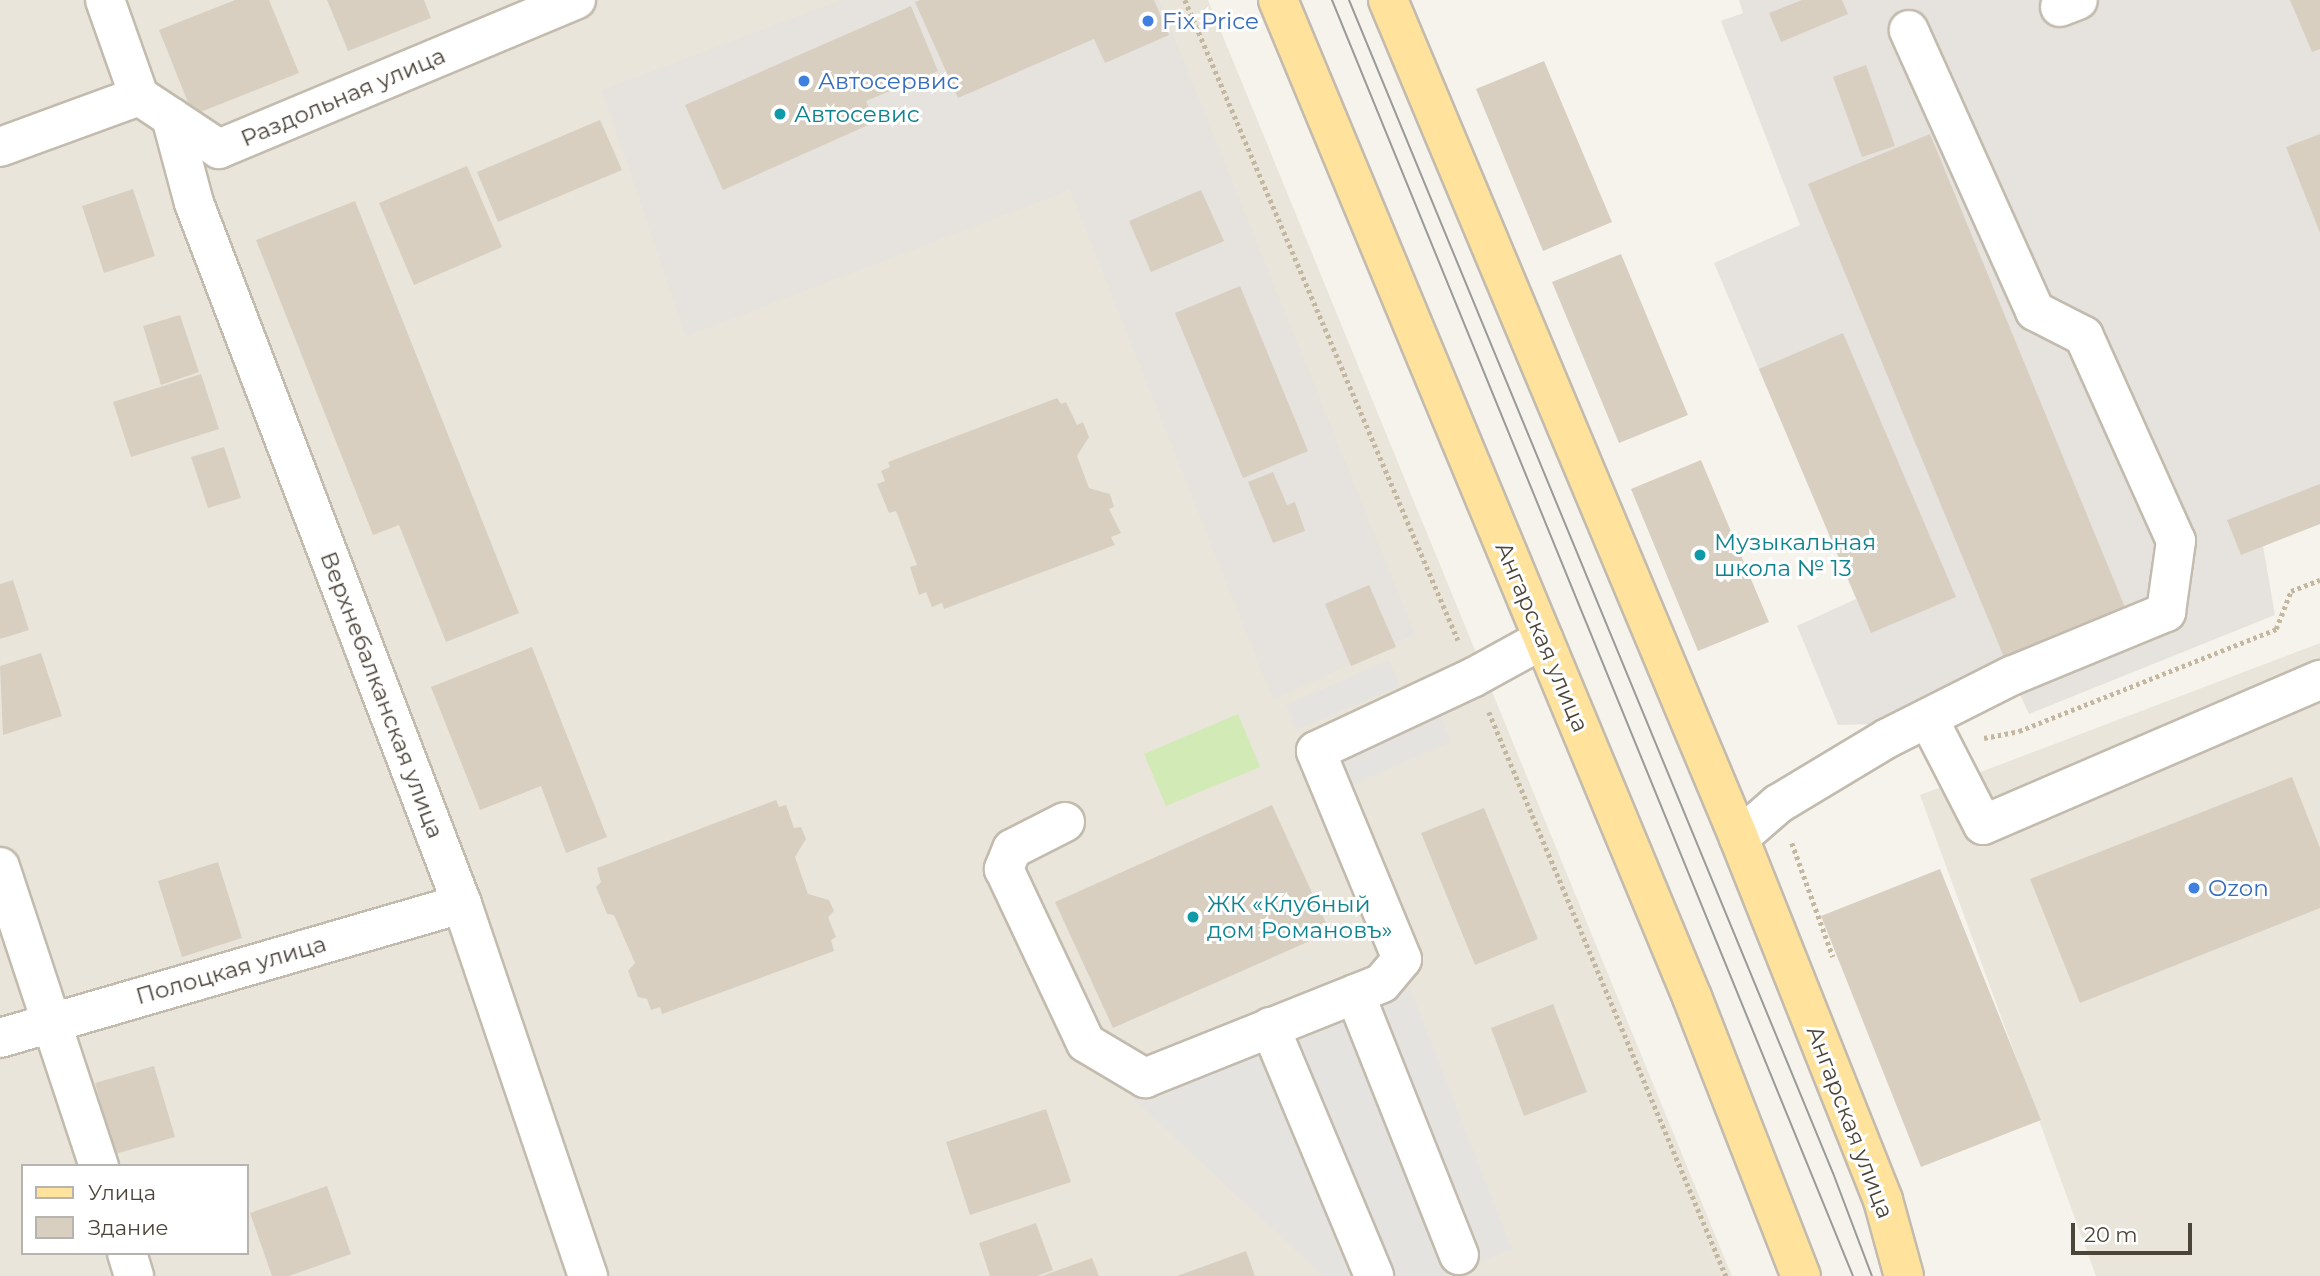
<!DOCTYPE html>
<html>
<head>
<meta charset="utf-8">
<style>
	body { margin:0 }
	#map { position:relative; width:2320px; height:1276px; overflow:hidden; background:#f6f3ec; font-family:Montserrat,sans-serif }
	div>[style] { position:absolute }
	.residential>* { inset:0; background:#eae5da }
	.industrial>* { inset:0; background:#e6e2dd }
	.green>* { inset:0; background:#d2eab5 }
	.parking>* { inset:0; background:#e5e3e0 }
	.building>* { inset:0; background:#d8cfc1 }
	.path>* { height:4.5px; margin-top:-2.25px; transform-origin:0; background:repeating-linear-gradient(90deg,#c4b79f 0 3.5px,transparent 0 7px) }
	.roads { filter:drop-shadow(2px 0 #c2bbae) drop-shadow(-2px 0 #c2bbae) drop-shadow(0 2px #c2bbae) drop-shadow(0 -2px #c2bbae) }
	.minor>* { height:38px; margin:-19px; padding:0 19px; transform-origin:19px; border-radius:19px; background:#fff }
	.major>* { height:38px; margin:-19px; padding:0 19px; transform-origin:19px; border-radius:19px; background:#ffe39c }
	.tram>* { height:2px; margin:-1px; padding:0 1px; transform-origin:1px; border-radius:1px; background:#9a9a9a }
	.dots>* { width:19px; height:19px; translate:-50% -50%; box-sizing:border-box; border:4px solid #fff; border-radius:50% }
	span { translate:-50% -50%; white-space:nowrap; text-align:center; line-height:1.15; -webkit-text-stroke:6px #fff; paint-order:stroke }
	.shop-label { font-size:23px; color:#366cbe }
	.left { translate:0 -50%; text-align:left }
	.street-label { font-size:23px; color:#4b4439 }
	.culture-label { font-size:23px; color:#0d838f }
	.legend { position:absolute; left:21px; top:1164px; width:228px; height:91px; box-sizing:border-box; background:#fff; border:2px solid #b7b4b0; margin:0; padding:9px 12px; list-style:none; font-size:21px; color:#4b4439 }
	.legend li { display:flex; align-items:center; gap:14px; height:35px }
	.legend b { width:35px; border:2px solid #b7b4b0 }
	.scale { position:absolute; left:2071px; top:1223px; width:121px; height:32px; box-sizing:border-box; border:4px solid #4b4439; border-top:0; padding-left:9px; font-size:21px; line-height:24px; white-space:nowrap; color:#4b4439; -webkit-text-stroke:5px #fff; paint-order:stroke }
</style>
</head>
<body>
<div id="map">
	<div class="residential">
		<i style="clip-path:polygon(evenodd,0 0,1208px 0,1732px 1276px,0 1276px,0 0,23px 1166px,247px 1166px,247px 1253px,23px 1253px,23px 1166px)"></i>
		<i style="clip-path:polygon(2320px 643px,2320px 1276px,2096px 1276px,1920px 795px)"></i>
	</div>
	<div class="industrial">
		<i style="clip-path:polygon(841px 0,1159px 0,1415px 634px,1273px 700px,1070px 190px,686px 336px,602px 90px)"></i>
		<i style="clip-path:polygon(1739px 0,2320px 0,2320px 524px,2263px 546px,2275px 615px,2029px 714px,2005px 662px,1876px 724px,1838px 725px,1797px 626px,1856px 599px,1714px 263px,1800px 225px,1721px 21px,1743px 13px)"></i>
	</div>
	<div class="green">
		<i style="clip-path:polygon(1238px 714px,1260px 767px,1166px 806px,1144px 754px)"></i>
	</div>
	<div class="parking">
		<i style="clip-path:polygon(1389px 660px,1400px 686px,1296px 730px,1286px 705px)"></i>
		<i style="clip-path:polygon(1440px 715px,1451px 742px,1344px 788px,1333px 761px)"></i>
		<i style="clip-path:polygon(1410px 988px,1512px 1249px,1442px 1276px,1323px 1276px,1130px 1096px)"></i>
	</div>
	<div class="building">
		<i style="clip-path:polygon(235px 0,269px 0,299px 73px,193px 115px,159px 30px)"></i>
		<i style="clip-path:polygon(327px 0,424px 0,431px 18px,348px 51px)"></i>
		<i style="clip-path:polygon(920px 0,1154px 0,1169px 35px,1105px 63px,1094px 39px,958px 98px,915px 2px)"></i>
		<i style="clip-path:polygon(1802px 0,1842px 0,1848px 14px,1781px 42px,1769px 13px)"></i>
		<i style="clip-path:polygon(2290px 0,2320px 0,2320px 49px,2312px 52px)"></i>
		<i style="clip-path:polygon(911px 6px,938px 71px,866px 101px,875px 122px,723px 190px,685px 105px)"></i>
		<i style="clip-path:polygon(1544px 61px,1612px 222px,1543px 251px,1476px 89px)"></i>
		<i style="clip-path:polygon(1866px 65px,1895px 146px,1862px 157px,1833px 77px)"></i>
		<i style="clip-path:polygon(600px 120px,622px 170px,498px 222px,477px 172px)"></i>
		<i style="clip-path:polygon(1930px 134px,2127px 612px,2006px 662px,1808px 184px)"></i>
		<i style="clip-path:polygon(2320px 134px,2320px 233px,2286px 147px)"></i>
		<i style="clip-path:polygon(467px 166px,502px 247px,414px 285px,379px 203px)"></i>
		<i style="clip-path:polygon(133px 189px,155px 256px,104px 273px,82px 206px)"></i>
		<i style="clip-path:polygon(1201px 190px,1224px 241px,1151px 272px,1129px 221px)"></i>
		<i style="clip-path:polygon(355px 201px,519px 613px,446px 642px,399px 525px,373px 535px,256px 240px)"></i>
		<i style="clip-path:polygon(1621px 254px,1688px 415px,1619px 443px,1552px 282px)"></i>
		<i style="clip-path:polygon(1240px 286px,1308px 451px,1243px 478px,1175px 313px)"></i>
		<i style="clip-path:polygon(180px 315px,199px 372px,161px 385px,143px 326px)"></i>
		<i style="clip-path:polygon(1843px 333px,1956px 597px,1871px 633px,1759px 369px)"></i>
		<i style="clip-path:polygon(201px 374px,219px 429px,131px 457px,113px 402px)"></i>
		<i style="clip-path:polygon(1057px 398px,1061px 404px,1066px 402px,1077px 425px,1083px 422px,1089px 437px,1077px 456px,1089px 488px,1110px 494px,1114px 507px,1109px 509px,1121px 533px,1111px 537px,1115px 545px,944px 609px,942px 603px,932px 607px,926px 592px,919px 595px,910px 567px,917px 565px,896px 511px,889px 513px,877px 484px,885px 481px,881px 471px,890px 467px,888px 462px)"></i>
		<i style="clip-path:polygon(224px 447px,241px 498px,208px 508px,191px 457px)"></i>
		<i style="clip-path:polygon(1701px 460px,1769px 622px,1698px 651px,1631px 489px)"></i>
		<i style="clip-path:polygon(1273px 472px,1287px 505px,1295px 502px,1305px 531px,1273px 543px,1248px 482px)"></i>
		<i style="clip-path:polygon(2320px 484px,2320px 524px,2241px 555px,2227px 520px)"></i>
		<i style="clip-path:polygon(13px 580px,29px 630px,0 639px,0 584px)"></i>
		<i style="clip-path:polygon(1369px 585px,1396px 647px,1351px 666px,1325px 604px)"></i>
		<i style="clip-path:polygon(532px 647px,607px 837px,566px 853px,541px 786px,480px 810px,431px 687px)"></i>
		<i style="clip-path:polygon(41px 653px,62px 716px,3px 735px,0 666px)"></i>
		<i style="clip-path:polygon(2292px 777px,2320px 848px,2320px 908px,2080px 1003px,2030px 879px)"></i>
		<i style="clip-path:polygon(776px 800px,779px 807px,786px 805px,794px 828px,801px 827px,806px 839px,795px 857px,808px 894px,829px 900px,834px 911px,828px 917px,836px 937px,831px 940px,834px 951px,662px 1014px,660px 1007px,651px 1010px,647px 999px,638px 997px,628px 971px,635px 963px,614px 915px,607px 914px,596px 887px,601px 882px,597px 868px)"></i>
		<i style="clip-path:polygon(1272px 805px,1330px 932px,1113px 1028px,1055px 902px)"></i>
		<i style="clip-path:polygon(1484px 808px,1538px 939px,1475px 965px,1421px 833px)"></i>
		<i style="clip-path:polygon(218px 862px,242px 938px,182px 957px,158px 881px)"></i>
		<i style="clip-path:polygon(1940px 869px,2041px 1120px,1921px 1167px,1821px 916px)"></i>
		<i style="clip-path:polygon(1553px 1004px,1587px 1092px,1524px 1116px,1491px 1028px)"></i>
		<i style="clip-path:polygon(154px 1066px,175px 1137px,115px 1154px,95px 1083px)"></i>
		<i style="clip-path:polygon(1046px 1109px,1071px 1182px,970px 1215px,946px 1142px)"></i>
		<i style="clip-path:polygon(327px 1186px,351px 1254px,289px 1276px,272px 1276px,250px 1213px)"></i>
		<i style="clip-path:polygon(1036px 1223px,1053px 1270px,1037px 1276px,990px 1276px,979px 1243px)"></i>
		<i style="clip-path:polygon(1246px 1251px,1255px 1276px,1177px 1276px)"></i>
		<i style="clip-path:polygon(1092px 1258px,1099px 1276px,1042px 1276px)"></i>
	</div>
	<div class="path">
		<i style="left:1185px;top:0;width:696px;rotate:66.9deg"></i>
		<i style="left:1489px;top:712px;width:612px;rotate:67.21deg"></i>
		<i style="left:1984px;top:738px;width:36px;rotate:-11deg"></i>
		<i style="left:2019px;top:731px;width:277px;rotate:-21.6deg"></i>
		<i style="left:2276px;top:629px;width:41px;rotate:-68.5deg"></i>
		<i style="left:2291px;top:591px;width:31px;rotate:-21deg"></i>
		<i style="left:1792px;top:843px;width:121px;rotate:70.2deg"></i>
	</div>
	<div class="roads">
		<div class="minor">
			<i style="left:105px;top:0;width:102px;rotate:70.5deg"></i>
			<i style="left:2060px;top:7px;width:19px;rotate:-21deg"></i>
			<i style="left:171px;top:117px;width:89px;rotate:75deg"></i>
			<i style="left:194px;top:203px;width:750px;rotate:69.08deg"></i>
			<i style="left:462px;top:904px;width:393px;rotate:71.3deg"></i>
			<i style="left:0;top:147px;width:148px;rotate:-20.1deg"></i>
			<i style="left:139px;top:96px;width:96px;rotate:33.5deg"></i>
			<i style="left:219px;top:149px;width:387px;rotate:-22.7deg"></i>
			<i style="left:1928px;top:718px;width:120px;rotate:62.8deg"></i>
			<i style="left:1983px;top:825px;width:367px;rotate:-23.3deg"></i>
			<i style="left:1065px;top:822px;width:59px;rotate:153deg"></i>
			<i style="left:1012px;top:849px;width:22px;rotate:112deg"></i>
			<i style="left:1004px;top:869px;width:192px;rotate:64.8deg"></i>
			<i style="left:1086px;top:1043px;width:69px;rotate:30.7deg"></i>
			<i style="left:1145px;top:1078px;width:255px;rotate:-21.8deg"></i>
			<i style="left:1382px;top:983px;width:31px;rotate:-50deg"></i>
			<i style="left:1402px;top:959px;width:225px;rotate:-112.5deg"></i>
			<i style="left:1316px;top:751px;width:174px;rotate:-25.1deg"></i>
			<i style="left:1474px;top:677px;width:79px;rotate:-28.8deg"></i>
			<i style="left:1739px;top:838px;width:52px;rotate:-41.1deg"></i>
			<i style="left:1778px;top:804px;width:128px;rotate:-31deg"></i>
			<i style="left:1888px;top:738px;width:138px;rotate:-26.8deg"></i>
			<i style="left:2011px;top:676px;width:168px;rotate:-22.4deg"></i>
			<i style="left:2166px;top:612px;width:72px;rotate:-82deg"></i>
			<i style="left:2176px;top:541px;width:225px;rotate:-114.2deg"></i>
			<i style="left:2084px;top:336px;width:55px;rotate:-153deg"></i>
			<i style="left:2035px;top:311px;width:308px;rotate:-114.2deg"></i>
			<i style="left:0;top:867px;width:315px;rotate:71.7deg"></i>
			<i style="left:1355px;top:994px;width:281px;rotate:68.3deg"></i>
			<i style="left:1270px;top:1027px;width:270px;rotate:67.3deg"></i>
			<i style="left:0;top:1038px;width:481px;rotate:-16.2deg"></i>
			<i style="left:127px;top:1253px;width:24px;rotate:73deg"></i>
		</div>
		<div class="major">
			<i style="left:1278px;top:0;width:1080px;rotate:67.45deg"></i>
			<i style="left:1692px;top:997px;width:300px;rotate:68.7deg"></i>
			<i style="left:1388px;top:0;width:909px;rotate:67.27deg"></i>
			<i style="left:1739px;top:838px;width:390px;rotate:68.3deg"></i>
			<i style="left:1883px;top:1200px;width:79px;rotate:74.6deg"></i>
		</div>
	</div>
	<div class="tram">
		<i style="left:1332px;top:0;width:1378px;rotate:67.79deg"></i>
		<i style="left:1349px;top:0;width:1269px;rotate:67.58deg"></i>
		<i style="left:1833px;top:1173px;width:110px;rotate:69.3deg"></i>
	</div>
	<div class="dots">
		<i style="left:1148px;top:21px;background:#3f7fe0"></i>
		<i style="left:804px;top:81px;background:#3f7fe0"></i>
		<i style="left:780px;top:114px;background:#0f9aa8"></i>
		<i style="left:1700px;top:555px;background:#0f9aa8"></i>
		<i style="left:2194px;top:888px;background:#3f7fe0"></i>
		<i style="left:1193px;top:917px;background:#0f9aa8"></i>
	</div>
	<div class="shop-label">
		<span class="left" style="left:1162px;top:21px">Fix Price</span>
		<span class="left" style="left:818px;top:81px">Автосервис</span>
		<span class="left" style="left:2208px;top:888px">Ozon</span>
	</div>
	<div class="street-label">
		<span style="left:343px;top:97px;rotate:-23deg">Раздольная улица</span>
		<span style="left:1542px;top:637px;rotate:67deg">Ангарская улица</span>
		<span style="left:382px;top:695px;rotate:69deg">Верхнебалканская улица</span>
		<span style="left:231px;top:970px;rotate:-16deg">Полоцкая улица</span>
		<span style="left:1850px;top:1122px;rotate:69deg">Ангарская улица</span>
	</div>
	<div class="culture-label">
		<span class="left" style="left:794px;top:114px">Автосевис</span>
		<span class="left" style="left:1714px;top:555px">Музыкальная<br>школа № 13</span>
		<span class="left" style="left:1207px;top:917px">ЖК «Клубный<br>дом Романовъ»</span>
	</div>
	<ul class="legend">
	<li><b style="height:9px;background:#ffe39c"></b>Улица</li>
	<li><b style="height:19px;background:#d8cfc1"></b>Здание</li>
	</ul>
	<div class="scale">20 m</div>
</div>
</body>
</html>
